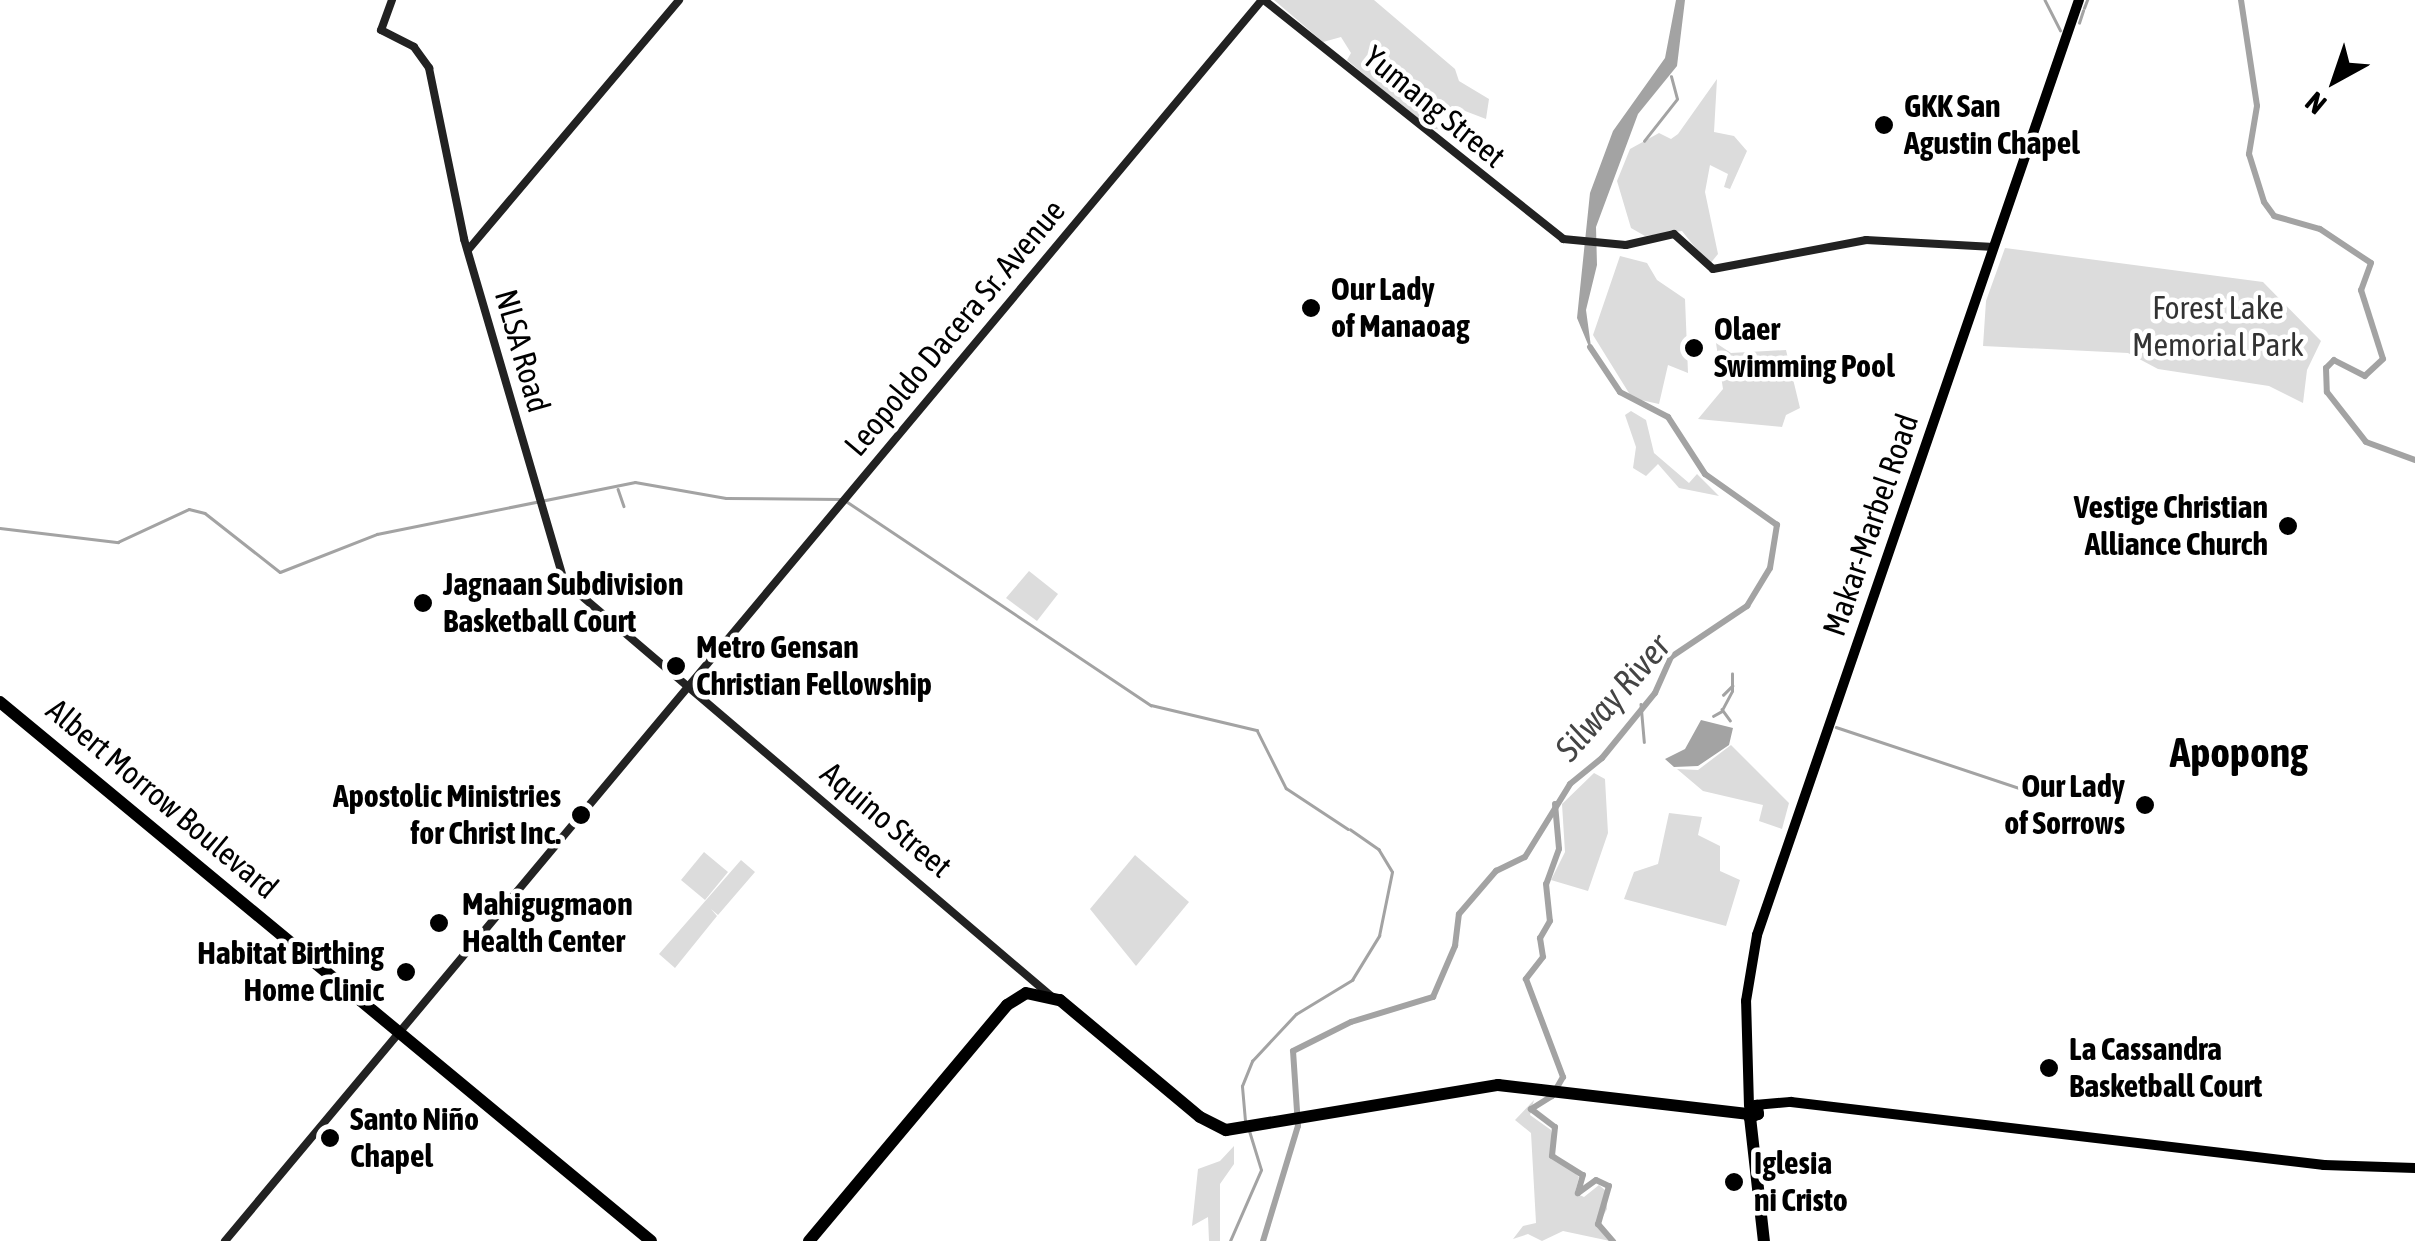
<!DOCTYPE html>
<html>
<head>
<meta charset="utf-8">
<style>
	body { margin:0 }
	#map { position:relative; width:2415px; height:1241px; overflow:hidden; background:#fff; font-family:"Asap Condensed",sans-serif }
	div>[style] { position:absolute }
	.green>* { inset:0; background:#dcdcdc }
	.water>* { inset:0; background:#a3a3a3 }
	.stream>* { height:2.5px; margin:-1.25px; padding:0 1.25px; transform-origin:1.25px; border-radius:1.25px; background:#a3a3a3 }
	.river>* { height:6px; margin:-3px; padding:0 3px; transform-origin:3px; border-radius:3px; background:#a3a3a3 }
	.secondary>* { height:8px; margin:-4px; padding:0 4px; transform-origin:4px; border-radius:4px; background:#222 }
	.primary>* { height:10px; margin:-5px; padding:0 5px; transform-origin:5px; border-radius:5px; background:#000 }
	.highway>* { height:12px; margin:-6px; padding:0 6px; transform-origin:6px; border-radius:6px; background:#000 }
	.dots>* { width:28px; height:28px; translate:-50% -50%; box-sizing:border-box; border:5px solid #fff; border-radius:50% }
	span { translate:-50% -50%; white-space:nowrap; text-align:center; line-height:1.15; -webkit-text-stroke:9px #fff; paint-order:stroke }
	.street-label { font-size:32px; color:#000 }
	.poi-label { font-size:32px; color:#000; font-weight:700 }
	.left { translate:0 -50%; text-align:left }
	.right { translate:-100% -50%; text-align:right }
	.park-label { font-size:32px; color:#333 }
	.water-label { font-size:35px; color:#444; font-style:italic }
	.district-label { font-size:42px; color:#000; font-weight:700 }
	.north { position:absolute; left:2285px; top:30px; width:100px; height:100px; -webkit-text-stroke:8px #fff; paint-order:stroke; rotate:220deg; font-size:28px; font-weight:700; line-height:40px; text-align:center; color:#000 }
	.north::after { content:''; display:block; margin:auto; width:35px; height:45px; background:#000; clip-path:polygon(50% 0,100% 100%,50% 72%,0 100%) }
</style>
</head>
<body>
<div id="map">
	<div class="green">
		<i style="clip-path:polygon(1274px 0,1374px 0,1455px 69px,1459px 81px,1489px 99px,1486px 119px,1452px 106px,1437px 119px,1441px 130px,1426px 127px,1347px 60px,1351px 53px,1341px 37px,1323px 42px)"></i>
		<i style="clip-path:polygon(1717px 79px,1714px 132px,1734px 136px,1747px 151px,1730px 189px,1724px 187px,1728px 174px,1710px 165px,1705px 192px,1718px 254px,1709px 265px,1682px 231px,1645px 236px,1631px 228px,1617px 181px,1630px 149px,1659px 133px,1671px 139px,1678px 134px)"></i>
		<i style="clip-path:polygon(2005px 248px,2263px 282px,2321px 341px,2307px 370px,2303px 403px,2269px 386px,2158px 369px,2128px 353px,1983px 346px,1986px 301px)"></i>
		<i style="clip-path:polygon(1620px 256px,1647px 263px,1657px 280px,1685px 299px,1688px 373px,1668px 365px,1659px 404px,1632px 398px,1593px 335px)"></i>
		<i style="clip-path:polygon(1716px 343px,1731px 353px,1786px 350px,1800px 408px,1786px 415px,1782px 427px,1698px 419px,1723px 389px)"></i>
		<i style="clip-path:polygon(1631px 411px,1646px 420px,1654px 453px,1689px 483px,1697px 474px,1719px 496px,1679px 488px,1658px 464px,1646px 476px,1633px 468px,1636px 447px,1625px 415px)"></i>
		<i style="clip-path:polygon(1029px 571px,1058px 594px,1037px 621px,1006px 598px)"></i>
		<i style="clip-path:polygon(1731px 745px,1789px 803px,1782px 829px,1759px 821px,1763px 805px,1703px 791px,1677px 769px,1698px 770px)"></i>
		<i style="clip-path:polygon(1594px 773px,1605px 779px,1608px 833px,1588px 891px,1551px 880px,1565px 852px,1562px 804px)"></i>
		<i style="clip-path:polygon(1669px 813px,1702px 817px,1698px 835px,1720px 846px,1720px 871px,1740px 880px,1726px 926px,1624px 899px,1634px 872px,1658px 864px)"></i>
		<i style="clip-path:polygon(704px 852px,728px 872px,705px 900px,681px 880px)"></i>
		<i style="clip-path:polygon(1135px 855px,1189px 902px,1136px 966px,1090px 909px)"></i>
		<i style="clip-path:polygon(741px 860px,755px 872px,718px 915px,711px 909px,717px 916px,675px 968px,659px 954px)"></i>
		<i style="clip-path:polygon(1534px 1100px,1530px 1115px,1551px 1130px,1555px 1154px,1579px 1177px,1575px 1193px,1584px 1197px,1599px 1185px,1606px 1191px,1607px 1209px,1597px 1227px,1610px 1241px,1563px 1231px,1542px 1241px,1528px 1234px,1513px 1239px,1523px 1226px,1536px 1223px,1531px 1133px,1515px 1120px)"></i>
		<i style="clip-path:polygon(1234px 1146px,1234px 1164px,1220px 1184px,1220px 1241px,1209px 1241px,1208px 1217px,1192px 1226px,1198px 1169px,1220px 1161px)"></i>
	</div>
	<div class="water">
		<i style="clip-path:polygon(1676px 0,1685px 0,1677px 66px,1638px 114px,1596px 227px,1597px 265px,1586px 310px,1592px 354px,1577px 318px,1590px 193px,1613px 131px,1665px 58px)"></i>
		<i style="clip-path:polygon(1701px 720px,1733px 728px,1729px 745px,1698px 766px,1674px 767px,1665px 759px,1685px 749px)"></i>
	</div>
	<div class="stream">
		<i style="left:2045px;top:0;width:34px;rotate:63deg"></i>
		<i style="left:2084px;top:8px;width:9px;rotate:-69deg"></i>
		<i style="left:2079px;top:23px;width:13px;rotate:-72deg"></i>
		<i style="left:1644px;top:141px;width:53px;rotate:-51.8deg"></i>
		<i style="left:1677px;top:99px;width:23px;rotate:-105deg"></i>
		<i style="left:618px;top:489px;width:18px;rotate:71deg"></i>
		<i style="left:846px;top:501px;width:367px;rotate:33.8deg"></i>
		<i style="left:1151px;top:705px;width:109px;rotate:13.3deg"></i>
		<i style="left:1257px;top:730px;width:65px;rotate:63.4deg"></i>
		<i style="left:1286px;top:788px;width:74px;rotate:33.5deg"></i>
		<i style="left:0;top:528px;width:119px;rotate:6.8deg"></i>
		<i style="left:118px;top:542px;width:78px;rotate:-24.9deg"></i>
		<i style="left:189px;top:509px;width:16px;rotate:14deg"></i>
		<i style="left:205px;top:513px;width:95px;rotate:38.2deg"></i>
		<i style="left:280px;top:572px;width:104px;rotate:-21.4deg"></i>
		<i style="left:377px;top:534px;width:263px;rotate:-11.4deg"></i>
		<i style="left:635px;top:482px;width:92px;rotate:10deg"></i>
		<i style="left:726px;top:498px;width:115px;rotate:0.5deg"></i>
		<i style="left:1723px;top:695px;width:13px;rotate:-45deg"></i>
		<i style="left:1641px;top:704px;width:38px;rotate:85deg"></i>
		<i style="left:1713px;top:716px;width:10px;rotate:-29deg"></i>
		<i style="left:1730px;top:721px;width:14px;rotate:-126deg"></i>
		<i style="left:1722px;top:710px;width:21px;rotate:-62deg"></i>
		<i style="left:1732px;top:691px;width:17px;rotate:-90deg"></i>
		<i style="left:1836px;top:727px;width:225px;rotate:18.4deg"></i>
		<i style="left:1245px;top:1121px;width:35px;rotate:-95deg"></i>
		<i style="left:1242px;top:1086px;width:27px;rotate:-68deg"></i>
		<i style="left:1252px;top:1061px;width:64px;rotate:-46.9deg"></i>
		<i style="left:1296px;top:1014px;width:66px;rotate:-31.3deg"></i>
		<i style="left:1352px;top:980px;width:52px;rotate:-58.5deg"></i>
		<i style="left:1379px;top:936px;width:65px;rotate:-78.5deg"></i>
		<i style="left:1392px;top:872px;width:26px;rotate:-121deg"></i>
		<i style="left:1379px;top:850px;width:35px;rotate:-145deg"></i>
		<i style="left:1230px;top:1241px;width:77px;rotate:-66.4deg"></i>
		<i style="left:1261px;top:1170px;width:41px;rotate:-107.1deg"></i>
	</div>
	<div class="river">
		<i style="left:2241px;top:0;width:107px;rotate:81.4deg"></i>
		<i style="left:2257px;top:106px;width:49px;rotate:99.5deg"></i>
		<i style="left:2249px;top:154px;width:50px;rotate:72.6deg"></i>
		<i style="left:2264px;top:202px;width:17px;rotate:54deg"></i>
		<i style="left:2274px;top:216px;width:48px;rotate:15.8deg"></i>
		<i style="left:2320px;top:229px;width:61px;rotate:33.7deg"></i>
		<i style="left:2371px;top:263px;width:29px;rotate:110deg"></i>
		<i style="left:2361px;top:290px;width:72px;rotate:72.3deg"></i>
		<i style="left:2383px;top:359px;width:25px;rotate:137deg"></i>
		<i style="left:2365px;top:376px;width:35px;rotate:-153deg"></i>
		<i style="left:2334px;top:360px;width:11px;rotate:135deg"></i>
		<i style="left:2326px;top:368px;width:24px;rotate:88deg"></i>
		<i style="left:2327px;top:392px;width:63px;rotate:52deg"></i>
		<i style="left:2366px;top:442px;width:52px;rotate:20.2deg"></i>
		<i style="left:1555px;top:804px;width:45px;rotate:84.9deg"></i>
		<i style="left:1559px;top:849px;width:37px;rotate:110deg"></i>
		<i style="left:1546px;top:884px;width:37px;rotate:84deg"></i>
		<i style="left:1550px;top:921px;width:20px;rotate:120deg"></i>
		<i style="left:1540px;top:938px;width:19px;rotate:81deg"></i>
		<i style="left:1543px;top:957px;width:28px;rotate:128deg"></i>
		<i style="left:1526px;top:979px;width:105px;rotate:69.3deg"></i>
		<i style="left:1563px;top:1077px;width:22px;rotate:120deg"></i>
		<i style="left:1552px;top:1096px;width:25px;rotate:148deg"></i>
		<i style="left:1531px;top:1109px;width:30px;rotate:37deg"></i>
		<i style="left:1555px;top:1127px;width:29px;rotate:96deg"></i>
		<i style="left:1552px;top:1156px;width:36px;rotate:32deg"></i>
		<i style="left:1583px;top:1175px;width:19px;rotate:106deg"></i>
		<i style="left:1578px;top:1193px;width:22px;rotate:-36deg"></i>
		<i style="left:1596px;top:1180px;width:14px;rotate:25deg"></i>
		<i style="left:1609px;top:1186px;width:40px;rotate:106deg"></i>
		<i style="left:1598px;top:1224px;width:23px;rotate:49deg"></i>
		<i style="left:1263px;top:1241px;width:120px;rotate:-73.1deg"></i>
		<i style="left:1298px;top:1126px;width:75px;rotate:-93.8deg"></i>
		<i style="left:1293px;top:1051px;width:65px;rotate:-26.6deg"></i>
		<i style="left:1351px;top:1022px;width:86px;rotate:-17deg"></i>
		<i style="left:1433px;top:997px;width:56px;rotate:-66.7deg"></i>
		<i style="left:1455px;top:946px;width:32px;rotate:-83deg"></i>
		<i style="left:1459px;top:914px;width:57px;rotate:-49.3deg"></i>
		<i style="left:1496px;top:871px;width:32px;rotate:-26deg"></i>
		<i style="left:1525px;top:857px;width:86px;rotate:-58.3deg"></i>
		<i style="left:1570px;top:784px;width:41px;rotate:-39.1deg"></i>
		<i style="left:1602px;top:758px;width:84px;rotate:-50.8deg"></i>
		<i style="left:1655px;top:693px;width:39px;rotate:-66deg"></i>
		<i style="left:1671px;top:657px;width:92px;rotate:-33.9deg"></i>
		<i style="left:1747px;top:606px;width:44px;rotate:-58.8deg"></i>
		<i style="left:1770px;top:568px;width:44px;rotate:-80.8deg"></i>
		<i style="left:1777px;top:525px;width:88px;rotate:-144.7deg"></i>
		<i style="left:1705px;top:474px;width:68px;rotate:-123deg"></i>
		<i style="left:1668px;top:417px;width:54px;rotate:-152.5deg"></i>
		<i style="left:1620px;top:392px;width:54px;rotate:-123.7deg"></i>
	</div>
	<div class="secondary">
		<i style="left:392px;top:0;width:32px;rotate:110deg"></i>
		<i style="left:381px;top:30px;width:37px;rotate:27deg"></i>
		<i style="left:414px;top:47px;width:26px;rotate:54deg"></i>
		<i style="left:429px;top:68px;width:175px;rotate:78.4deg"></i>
		<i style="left:464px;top:239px;width:356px;rotate:73.7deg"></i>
		<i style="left:564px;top:581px;width:640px;rotate:40.44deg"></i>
		<i style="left:1264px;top:0;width:383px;rotate:38.6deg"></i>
		<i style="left:1563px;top:239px;width:63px;rotate:5.4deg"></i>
		<i style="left:1626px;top:245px;width:49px;rotate:-12.9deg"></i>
		<i style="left:1674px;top:234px;width:52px;rotate:41.9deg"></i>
		<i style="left:1713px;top:269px;width:156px;rotate:-10.7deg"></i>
		<i style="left:1866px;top:240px;width:128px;rotate:3.1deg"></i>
		<i style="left:468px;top:250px;width:327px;rotate:-49.8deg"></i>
		<i style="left:225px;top:1241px;width:1617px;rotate:-50.12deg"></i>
	</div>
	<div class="primary">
		<i style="left:1755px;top:1105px;width:36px;rotate:-5deg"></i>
		<i style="left:1791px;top:1102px;width:537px;rotate:6.74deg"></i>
		<i style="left:2324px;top:1165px;width:91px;rotate:1.9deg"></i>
		<i style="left:1749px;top:1106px;width:105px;rotate:-91.6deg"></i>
		<i style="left:1746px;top:1001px;width:67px;rotate:-80.5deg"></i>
		<i style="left:1757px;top:935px;width:989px;rotate:-71deg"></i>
	</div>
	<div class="highway">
		<i style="left:0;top:702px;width:845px;rotate:39.62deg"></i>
		<i style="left:1747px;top:1114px;width:13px;rotate:-39deg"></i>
		<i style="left:1757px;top:1106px;width:8px;rotate:83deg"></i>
		<i style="left:1758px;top:1114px;width:9px;rotate:159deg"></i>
		<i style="left:1750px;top:1117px;width:125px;rotate:83.6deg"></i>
		<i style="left:809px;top:1241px;width:308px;rotate:-50deg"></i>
		<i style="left:1007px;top:1005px;width:22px;rotate:-32deg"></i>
		<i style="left:1026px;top:993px;width:35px;rotate:12deg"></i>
		<i style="left:1060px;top:1000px;width:182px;rotate:39.9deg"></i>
		<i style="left:1200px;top:1117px;width:29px;rotate:27deg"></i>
		<i style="left:1226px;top:1130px;width:276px;rotate:-9.4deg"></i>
		<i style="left:1498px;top:1085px;width:251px;rotate:6.6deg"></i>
	</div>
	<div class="dots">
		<i style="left:1884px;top:125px;background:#000"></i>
		<i style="left:1311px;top:308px;background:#000"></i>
		<i style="left:1694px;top:348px;background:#000"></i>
		<i style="left:2288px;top:526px;background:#000"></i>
		<i style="left:423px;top:603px;background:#000"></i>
		<i style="left:676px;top:666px;background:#000"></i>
		<i style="left:2145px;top:805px;background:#000"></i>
		<i style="left:581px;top:815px;background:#000"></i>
		<i style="left:439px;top:923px;background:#000"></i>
		<i style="left:406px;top:972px;background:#000"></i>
		<i style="left:2049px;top:1068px;background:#000"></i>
		<i style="left:330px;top:1138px;background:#000"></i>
		<i style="left:1734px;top:1182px;background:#000"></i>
	</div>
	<div class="street-label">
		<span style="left:1434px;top:107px;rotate:39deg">Yumang Street</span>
		<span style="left:955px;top:328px;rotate:-50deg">Leopoldo Dacera Sr. Avenue</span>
		<span style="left:522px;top:351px;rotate:74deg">NLSA Road</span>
		<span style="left:1871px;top:525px;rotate:-71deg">Makar-Marbel Road</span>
		<span style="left:162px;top:799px;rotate:40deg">Albert Morrow Boulevard</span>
		<span style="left:886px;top:820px;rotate:40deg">Aquino Street</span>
	</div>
	<div class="poi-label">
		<span class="left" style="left:1904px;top:125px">GKK San<br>Agustin Chapel</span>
		<span class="left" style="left:1331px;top:308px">Our Lady<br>of Manaoag</span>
		<span class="left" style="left:1714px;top:348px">Olaer<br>Swimming Pool</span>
		<span class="right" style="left:2268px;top:526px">Vestige Christian<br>Alliance Church</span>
		<span class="left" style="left:443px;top:603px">Jagnaan Subdivision<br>Basketball Court</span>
		<span class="left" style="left:696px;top:666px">Metro Gensan<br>Christian Fellowship</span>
		<span class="right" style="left:2125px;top:805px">Our Lady<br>of Sorrows</span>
		<span class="right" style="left:561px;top:815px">Apostolic Ministries<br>for Christ Inc.</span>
		<span class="left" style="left:462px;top:923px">Mahigugmaon<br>Health Center</span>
		<span class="right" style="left:384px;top:972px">Habitat Birthing<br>Home Clinic</span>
		<span class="left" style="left:2069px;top:1068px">La Cassandra<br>Basketball Court</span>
		<span class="left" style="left:350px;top:1138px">Santo Niño<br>Chapel</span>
		<span class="left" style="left:1754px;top:1182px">Iglesia<br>ni Cristo</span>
	</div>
	<div class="park-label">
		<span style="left:2218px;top:327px">Forest Lake<br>Memorial Park</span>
	</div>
	<div class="water-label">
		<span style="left:1612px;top:697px;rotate:-49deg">Silway River</span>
	</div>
	<div class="district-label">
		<span style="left:2239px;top:752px">Apopong</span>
	</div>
	<div class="north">N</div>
</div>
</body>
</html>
